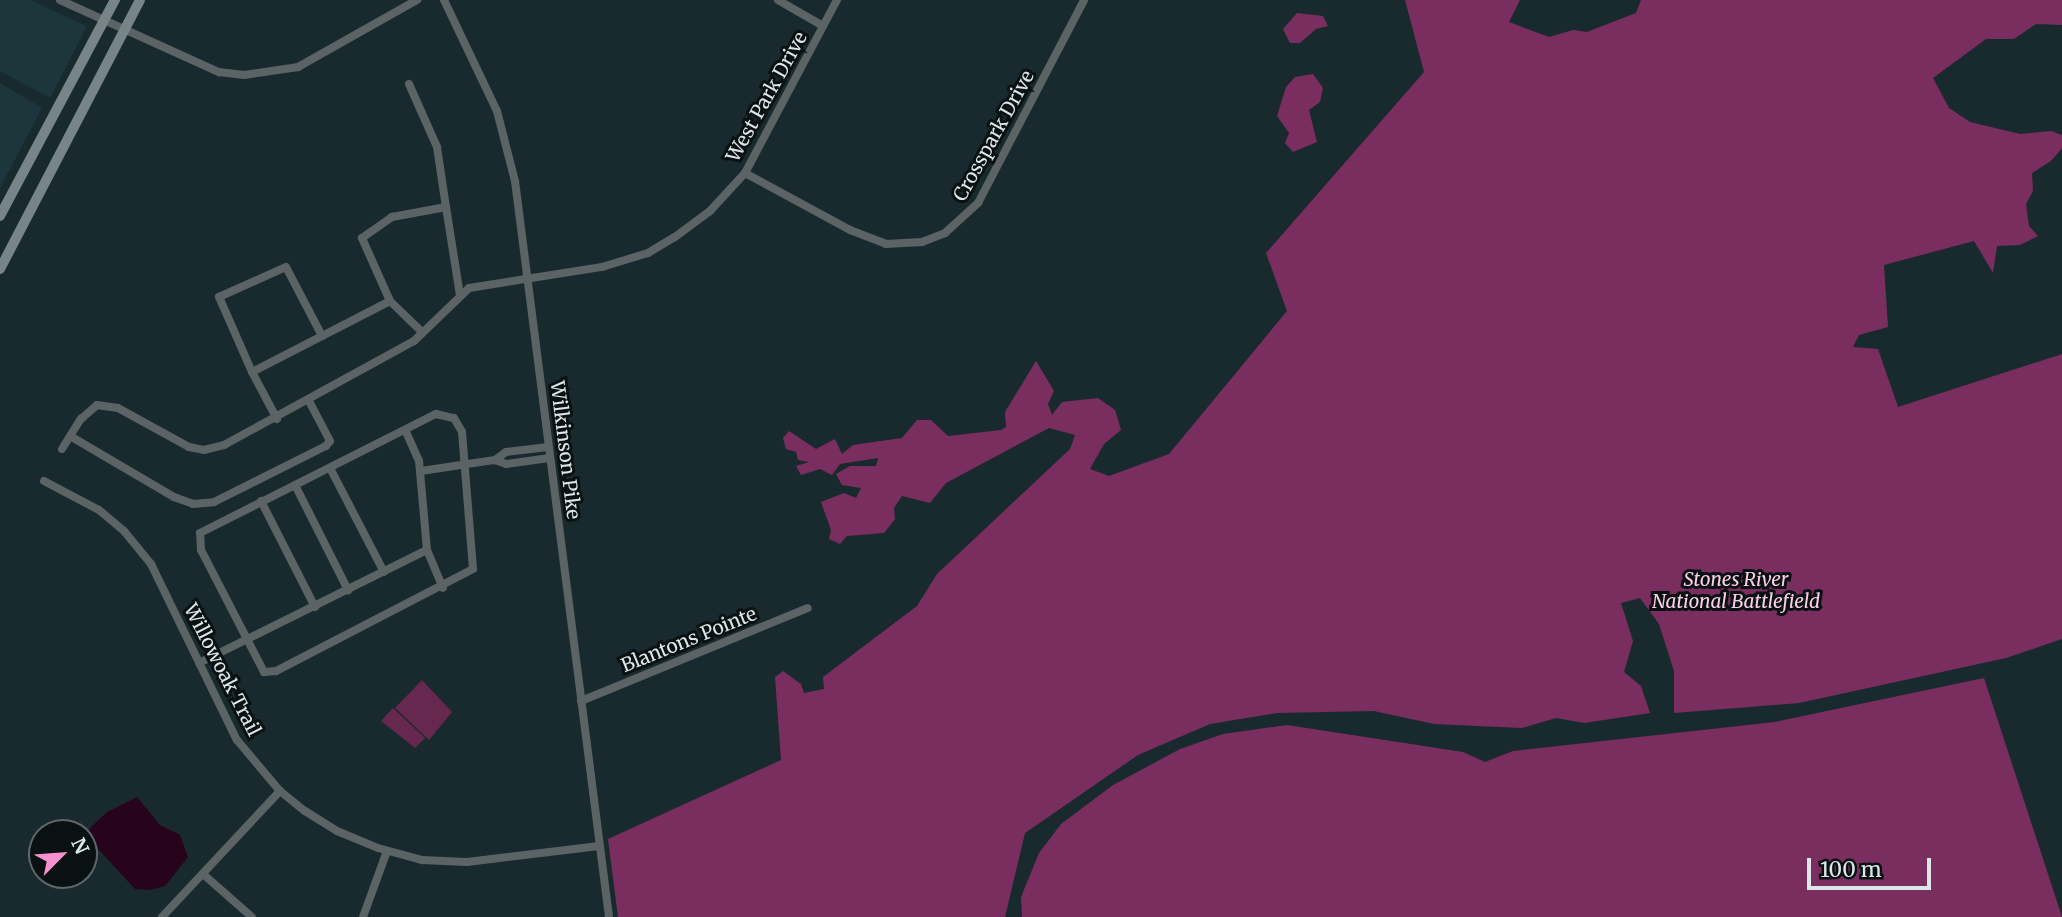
<!DOCTYPE html>
<html>
<head>
<meta charset="utf-8">
<style>
	body { margin:0 }
	#map { position:relative; width:2062px; height:917px; overflow:hidden; background:#192a2e; font-family:Merriweather,serif }
	div>[style] { position:absolute }
	.built>* { inset:0; background:#1c363b }
	.green>* { inset:0; background:#672850 }
	.forest>* { inset:0; background:#7a2e5f }
	.water>* { inset:0; background:#28031c }
	.minor>* { height:8px; margin:-4px; padding:0 4px; transform-origin:4px; border-radius:4px; background:#5b6365 }
	.secondary>* { height:10px; margin:-5px; padding:0 5px; transform-origin:5px; border-radius:5px; background:#788588 }
	span { translate:-50% -50%; white-space:nowrap; text-align:center; line-height:1.15; -webkit-text-stroke:6px #0a1113; paint-order:stroke }
	.street-label { font-size:19px; color:#dde7e9 }
	.park-label { font-size:19px; color:#fccee7; font-style:italic }
	.north { position:absolute; left:28px; top:819px; width:70px; height:70px; box-sizing:border-box; background:#0a1113; border:2px solid #5e6769; border-radius:50%; rotate:65deg; font-size:19px; font-weight:700; line-height:28px; text-align:center; color:#dde7e9 }
	.north::after { content:''; display:block; margin:auto; width:24px; height:32px; background:#f790ce; clip-path:polygon(50% 0,100% 100%,50% 72%,0 100%) }
	.scale { position:absolute; left:1807px; top:858px; width:124px; height:32px; box-sizing:border-box; border:4px solid #dde7e9; border-top:0; padding-left:9px; font-size:21px; line-height:24px; white-space:nowrap; color:#dde7e9; -webkit-text-stroke:5px #0a1113; paint-order:stroke }
</style>
</head>
<body>
<div id="map">
	<div class="built">
		<i style="clip-path:polygon(0 0,30px 0,87px 26px,50px 98px,0 71px)"></i>
		<i style="clip-path:polygon(0 83px,42px 108px,0 188px)"></i>
	</div>
	<div class="green">
		<i style="clip-path:polygon(422px 680px,452px 712px,429px 740px,395px 708px)"></i>
		<i style="clip-path:polygon(393px 708px,425px 738px,415px 748px,381px 721px)"></i>
	</div>
	<div class="forest">
		<i style="clip-path:polygon(1405px 0,1520px 0,1509px 22px,1549px 37px,1573px 30px,1587px 32px,1636px 13px,1641px 0,2062px 0,2062px 25px,2036px 24px,2014px 39px,1986px 39px,1933px 78px,1949px 108px,1970px 122px,2020px 134px,2051px 131px,2062px 135px,2062px 148px,2051px 161px,2032px 173px,2033px 191px,2026px 204px,2029px 226px,2038px 236px,2020px 245px,1997px 246px,1993px 273px,1974px 241px,1884px 265px,1888px 327px,1859px 335px,1853px 347px,1878px 349px,1898px 407px,2062px 354px,2062px 639px,2006px 658px,1799px 703px,1674px 713px,1674px 671px,1659px 624px,1640px 598px,1621px 603px,1633px 641px,1624px 672px,1641px 686px,1650px 713px,1584px 723px,1556px 718px,1522px 728px,1434px 724px,1374px 711px,1277px 713px,1210px 724px,1138px 755px,1025px 833px,1005px 917px,618px 917px,608px 839px,781px 760px,775px 677px,783px 671px,801px 684px,804px 693px,824px 689px,823px 677px,917px 606px,937px 574px,1070px 449px,1075px 435px,1049px 428px,946px 483px,930px 503px,902px 496px,894px 508px,895px 519px,884px 533px,847px 536px,840px 544px,829px 539px,831px 530px,821px 502px,844px 493px,856px 498px,861px 488px,842px 485px,836px 474px,850px 466px,876px 466px,878px 458px,840px 464px,832px 475px,820px 469px,801px 475px,796px 466px,809px 462px,798px 460px,796px 452px,786px 449px,783px 438px,789px 431px,816px 449px,835px 439px,842px 454px,853px 445px,902px 438px,917px 420px,931px 420px,948px 436px,1001px 430px,1006px 427px,1005px 412px,1036px 361px,1054px 391px,1048px 404px,1052px 415px,1062px 402px,1098px 398px,1115px 410px,1121px 430px,1104px 444px,1090px 469px,1109px 476px,1169px 454px,1287px 311px,1266px 253px,1424px 72px)"></i>
		<i style="clip-path:polygon(1297px 13px,1323px 16px,1328px 26px,1316px 29px,1300px 43px,1290px 43px,1283px 29px)"></i>
		<i style="clip-path:polygon(1313px 74px,1323px 88px,1320px 102px,1309px 110px,1317px 142px,1293px 152px,1285px 143px,1289px 133px,1277px 116px,1286px 87px,1295px 77px)"></i>
		<i style="clip-path:polygon(1984px 678px,2062px 917px,1022px 917px,1021px 897px,1039px 853px,1061px 824px,1113px 785px,1180px 749px,1223px 734px,1287px 725px,1463px 752px,1485px 762px,1513px 751px,1775px 722px)"></i>
	</div>
	<div class="water">
		<i style="clip-path:polygon(137px 797px,160px 825px,180px 835px,188px 857px,165px 886px,150px 890px,135px 889px,89px 839px,90px 828px,107px 812px)"></i>
	</div>
	<div class="minor">
		<i style="left:60px;top:0;width:175px;rotate:24.4deg"></i>
		<i style="left:219px;top:72px;width:25px;rotate:7deg"></i>
		<i style="left:244px;top:75px;width:55px;rotate:-8.4deg"></i>
		<i style="left:298px;top:67px;width:137px;rotate:-29.4deg"></i>
		<i style="left:444px;top:0;width:123px;rotate:64.5deg"></i>
		<i style="left:497px;top:111px;width:72px;rotate:75.6deg"></i>
		<i style="left:515px;top:181px;width:742px;rotate:82.72deg"></i>
		<i style="left:778px;top:0;width:52px;rotate:30deg"></i>
		<i style="left:409px;top:84px;width:69px;rotate:66deg"></i>
		<i style="left:437px;top:147px;width:61px;rotate:81.5deg"></i>
		<i style="left:745px;top:173px;width:119px;rotate:28.5deg"></i>
		<i style="left:850px;top:230px;width:39px;rotate:21deg"></i>
		<i style="left:886px;top:244px;width:36px;rotate:-3deg"></i>
		<i style="left:922px;top:242px;width:25px;rotate:-21deg"></i>
		<i style="left:945px;top:233px;width:45px;rotate:-42.3deg"></i>
		<i style="left:978px;top:203px;width:229px;rotate:-62.4deg"></i>
		<i style="left:390px;top:301px;width:69px;rotate:-114deg"></i>
		<i style="left:362px;top:238px;width:37px;rotate:-35deg"></i>
		<i style="left:392px;top:217px;width:55px;rotate:-10.5deg"></i>
		<i style="left:446px;top:207px;width:89px;rotate:81deg"></i>
		<i style="left:252px;top:372px;width:82px;rotate:-113.7deg"></i>
		<i style="left:219px;top:297px;width:73px;rotate:-24.1deg"></i>
		<i style="left:286px;top:267px;width:78px;rotate:62.4deg"></i>
		<i style="left:436px;top:414px;width:18px;rotate:13deg"></i>
		<i style="left:454px;top:418px;width:16px;rotate:60deg"></i>
		<i style="left:462px;top:432px;width:137px;rotate:85.4deg"></i>
		<i style="left:473px;top:569px;width:222px;rotate:152.6deg"></i>
		<i style="left:276px;top:671px;width:12px;rotate:175deg"></i>
		<i style="left:264px;top:672px;width:137px;rotate:-117.3deg"></i>
		<i style="left:201px;top:550px;width:17px;rotate:-93deg"></i>
		<i style="left:200px;top:533px;width:264px;rotate:-26.8deg"></i>
		<i style="left:277px;top:419px;width:53px;rotate:-118deg"></i>
		<i style="left:252px;top:372px;width:155px;rotate:-27.2deg"></i>
		<i style="left:390px;top:301px;width:45px;rotate:44.1deg"></i>
		<i style="left:70px;top:436px;width:121px;rotate:30.4deg"></i>
		<i style="left:174px;top:497px;width:20px;rotate:20deg"></i>
		<i style="left:193px;top:504px;width:21px;rotate:-5deg"></i>
		<i style="left:214px;top:502px;width:125px;rotate:-26.6deg"></i>
		<i style="left:326px;top:446px;width:6px;rotate:-51deg"></i>
		<i style="left:330px;top:441px;width:45px;rotate:-117.7deg"></i>
		<i style="left:548px;top:447px;width:42px;rotate:173.2deg"></i>
		<i style="left:506px;top:452px;width:14px;rotate:144deg"></i>
		<i style="left:495px;top:460px;width:12px;rotate:20deg"></i>
		<i style="left:506px;top:464px;width:44px;rotate:-7.8deg"></i>
		<i style="left:62px;top:449px;width:36px;rotate:-58deg"></i>
		<i style="left:81px;top:419px;width:21px;rotate:-41deg"></i>
		<i style="left:97px;top:405px;width:21px;rotate:8deg"></i>
		<i style="left:118px;top:408px;width:81px;rotate:28.8deg"></i>
		<i style="left:189px;top:447px;width:15px;rotate:11deg"></i>
		<i style="left:204px;top:450px;width:21px;rotate:-14deg"></i>
		<i style="left:224px;top:445px;width:217px;rotate:-28.7deg"></i>
		<i style="left:414px;top:341px;width:76px;rotate:-43.9deg"></i>
		<i style="left:469px;top:288px;width:135px;rotate:-9deg"></i>
		<i style="left:602px;top:267px;width:48px;rotate:-16.9deg"></i>
		<i style="left:648px;top:253px;width:31px;rotate:-31deg"></i>
		<i style="left:675px;top:237px;width:44px;rotate:-36.6deg"></i>
		<i style="left:710px;top:211px;width:52px;rotate:-47.4deg"></i>
		<i style="left:745px;top:173px;width:196px;rotate:-62deg"></i>
		<i style="left:330px;top:468px;width:117px;rotate:62.6deg"></i>
		<i style="left:421px;top:471px;width:75px;rotate:-8.5deg"></i>
		<i style="left:44px;top:481px;width:62px;rotate:27.8deg"></i>
		<i style="left:99px;top:510px;width:33px;rotate:40deg"></i>
		<i style="left:124px;top:531px;width:43px;rotate:50.7deg"></i>
		<i style="left:151px;top:564px;width:196px;rotate:64deg"></i>
		<i style="left:237px;top:740px;width:67px;rotate:49.9deg"></i>
		<i style="left:280px;top:791px;width:32px;rotate:39deg"></i>
		<i style="left:305px;top:811px;width:38px;rotate:32deg"></i>
		<i style="left:337px;top:831px;width:44px;rotate:22.5deg"></i>
		<i style="left:378px;top:848px;width:46px;rotate:15.3deg"></i>
		<i style="left:422px;top:860px;width:45px;rotate:2.5deg"></i>
		<i style="left:467px;top:862px;width:133px;rotate:-6.9deg"></i>
		<i style="left:295px;top:485px;width:118px;rotate:63.2deg"></i>
		<i style="left:261px;top:501px;width:119px;rotate:63deg"></i>
		<i style="left:427px;top:550px;width:41px;rotate:67.2deg"></i>
		<i style="left:199px;top:663px;width:254px;rotate:-26.4deg"></i>
		<i style="left:427px;top:550px;width:89px;rotate:-95.1deg"></i>
		<i style="left:419px;top:461px;width:34px;rotate:-114deg"></i>
		<i style="left:581px;top:701px;width:245px;rotate:-22.3deg"></i>
		<i style="left:203px;top:874px;width:65px;rotate:41.3deg"></i>
		<i style="left:162px;top:917px;width:173px;rotate:-46.9deg"></i>
		<i style="left:363px;top:917px;width:70px;rotate:-70deg"></i>
	</div>
	<div class="secondary">
		<i style="left:0;top:216px;width:245px;rotate:-62deg"></i>
		<i style="left:0;top:269px;width:303px;rotate:-62.5deg"></i>
	</div>
	<div class="street-label">
		<span style="left:767px;top:97px;rotate:-61deg">West Park Drive</span>
		<span style="left:994px;top:136px;rotate:-61deg">Crosspark Drive</span>
		<span style="left:565px;top:450px;rotate:83deg">Wilkinson Pike</span>
		<span style="left:689px;top:640px;rotate:-22deg">Blantons Pointe</span>
		<span style="left:222px;top:670px;rotate:63deg">Willowoak Trail</span>
	</div>
	<div class="park-label">
		<span style="left:1736px;top:591px">Stones River<br>National Battlefield</span>
	</div>
	<div class="north">N</div>
	<div class="scale">100 m</div>
</div>
</body>
</html>
